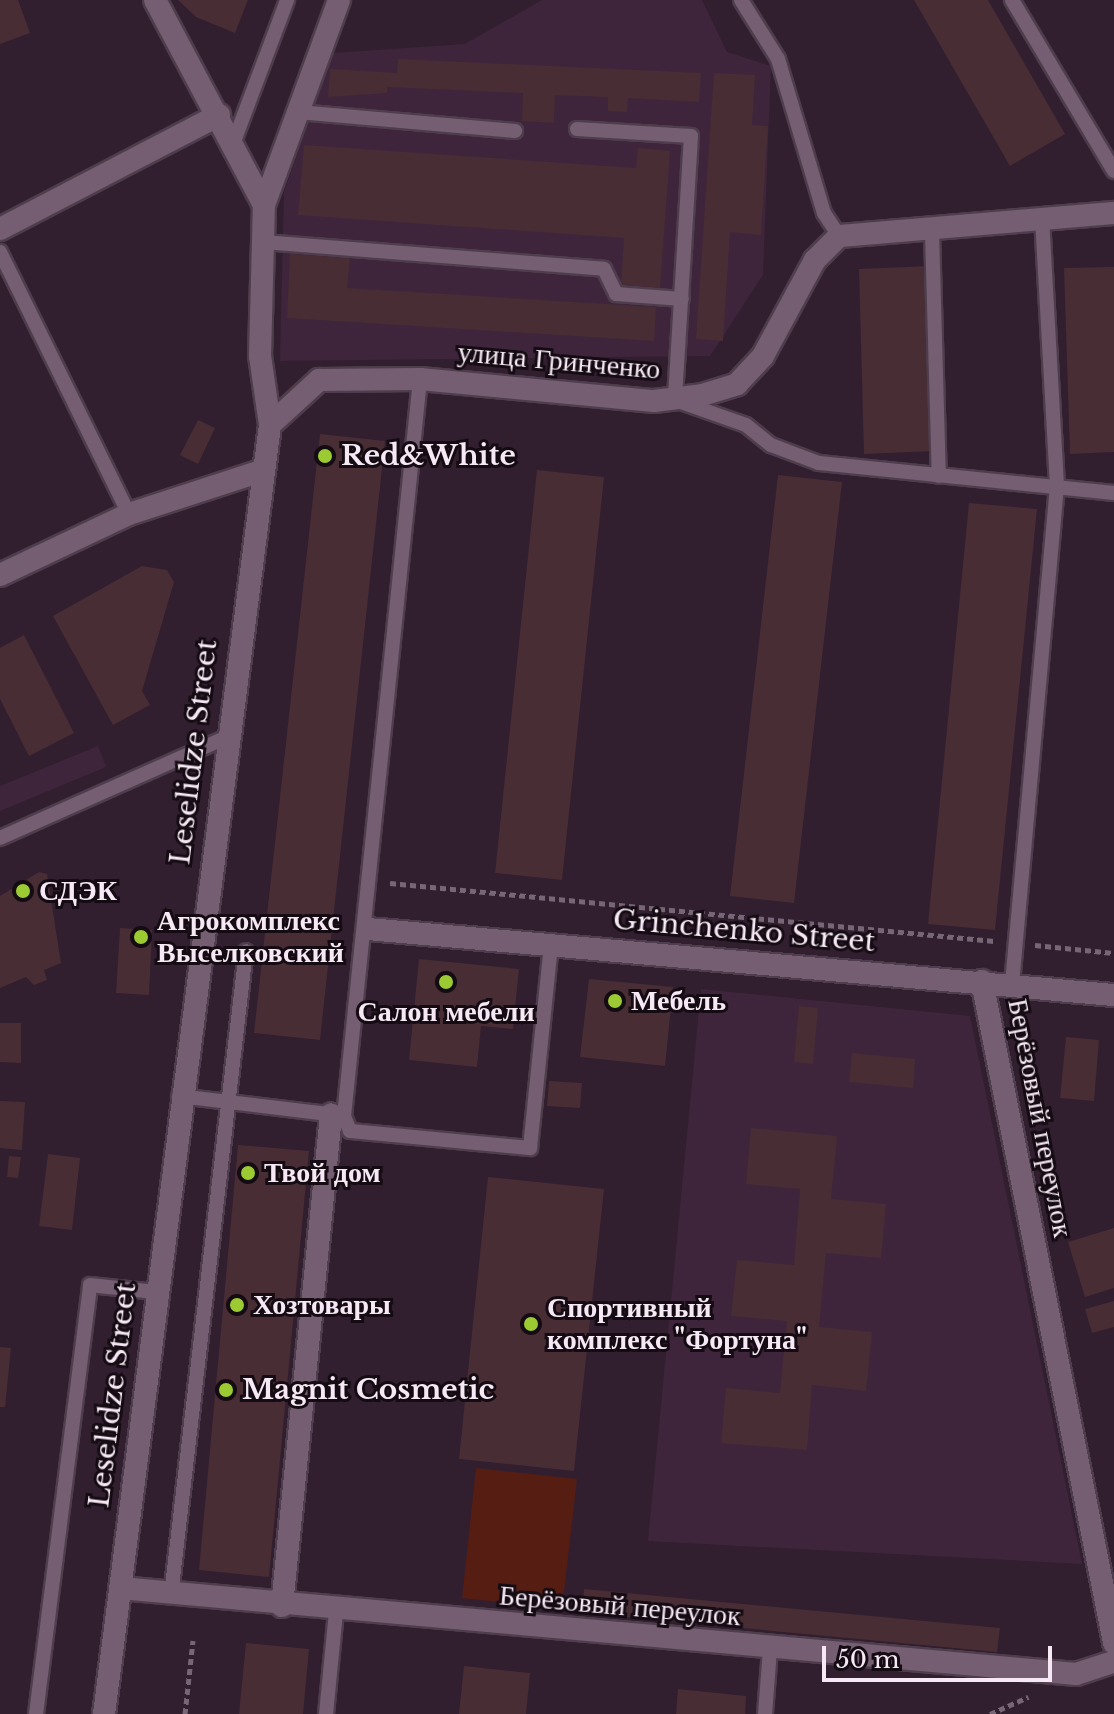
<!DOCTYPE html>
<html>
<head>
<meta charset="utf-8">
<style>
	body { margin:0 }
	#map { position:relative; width:1114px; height:1714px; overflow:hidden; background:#311e2f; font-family:"Libre Baskerville",serif }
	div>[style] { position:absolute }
	.built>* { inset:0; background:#3e253b }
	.green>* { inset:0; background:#561e13 }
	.building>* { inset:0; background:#482d34 }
	.path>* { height:5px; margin-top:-2.5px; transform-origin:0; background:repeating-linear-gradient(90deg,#776675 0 6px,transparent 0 10px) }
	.roads { filter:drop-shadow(2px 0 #4e3d4c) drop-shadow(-2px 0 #4e3d4c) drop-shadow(0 2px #4e3d4c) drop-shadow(0 -2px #4e3d4c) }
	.service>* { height:14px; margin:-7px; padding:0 7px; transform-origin:7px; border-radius:7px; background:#755e72 }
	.minor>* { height:22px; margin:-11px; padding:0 11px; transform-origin:11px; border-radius:11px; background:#755e72 }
	.tertiary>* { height:22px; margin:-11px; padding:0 11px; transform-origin:11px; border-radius:11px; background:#755e72 }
	.dots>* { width:22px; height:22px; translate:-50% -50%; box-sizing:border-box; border:4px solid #140b13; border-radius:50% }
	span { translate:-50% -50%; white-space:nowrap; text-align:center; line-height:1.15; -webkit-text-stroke:6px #140b13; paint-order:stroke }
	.street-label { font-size:28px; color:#f6e8f4 }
	.poi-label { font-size:28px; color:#f6e8f4; font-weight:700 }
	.left { translate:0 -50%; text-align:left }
	.scale { position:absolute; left:822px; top:1646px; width:230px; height:36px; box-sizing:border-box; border:4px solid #f6e8f4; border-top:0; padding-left:10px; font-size:24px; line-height:28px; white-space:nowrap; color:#f6e8f4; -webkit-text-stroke:6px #140b13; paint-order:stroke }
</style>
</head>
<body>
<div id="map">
	<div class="built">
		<i style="clip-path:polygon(542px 0,702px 0,727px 52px,771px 66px,763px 275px,710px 356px,280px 361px,284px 192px,333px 53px,465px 44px)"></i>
		<i style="clip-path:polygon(98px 746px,106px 767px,0 811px,0 786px)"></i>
		<i style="clip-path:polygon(701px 989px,970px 1016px,1082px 1564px,648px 1541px)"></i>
	</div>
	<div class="green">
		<i style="clip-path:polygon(476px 1468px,577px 1479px,562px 1609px,462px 1598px)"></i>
	</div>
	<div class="building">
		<i style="clip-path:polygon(0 0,18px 0,30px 33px,0 44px)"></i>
		<i style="clip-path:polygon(178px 0,248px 0,235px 33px,196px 17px)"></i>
		<i style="clip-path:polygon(914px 0,988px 0,1065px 134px,1010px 166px)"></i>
		<i style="clip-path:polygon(398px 59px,701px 73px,699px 102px,628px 98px,627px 112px,608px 111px,608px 97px,555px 95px,554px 123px,522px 121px,523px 93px,387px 87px,387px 93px,328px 97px,330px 69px,397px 73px)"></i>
		<i style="clip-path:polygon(714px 73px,755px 75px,752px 125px,768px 126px,761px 235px,730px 232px,723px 341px,696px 339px)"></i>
		<i style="clip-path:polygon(304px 145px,636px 168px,638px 148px,670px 151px,660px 288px,621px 285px,624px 238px,298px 215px)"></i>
		<i style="clip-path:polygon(290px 254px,350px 258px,347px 288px,656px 307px,654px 341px,287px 318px)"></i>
		<i style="clip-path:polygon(929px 266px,935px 451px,864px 454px,859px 269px)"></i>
		<i style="clip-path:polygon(1114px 267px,1114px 452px,1070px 454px,1064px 268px)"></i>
		<i style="clip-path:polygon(198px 420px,215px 428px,198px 464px,180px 455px)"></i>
		<i style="clip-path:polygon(320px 434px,385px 441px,320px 1040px,254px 1033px)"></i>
		<i style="clip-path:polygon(537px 470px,604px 477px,562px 880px,495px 873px)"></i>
		<i style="clip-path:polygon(778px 475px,842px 482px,794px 903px,730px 896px)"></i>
		<i style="clip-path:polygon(969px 503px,1037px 509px,995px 930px,928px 924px)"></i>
		<i style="clip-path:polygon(142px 566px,167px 570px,174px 582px,142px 691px,150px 705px,113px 725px,53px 616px)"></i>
		<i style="clip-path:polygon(24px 635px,74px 733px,29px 756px,0 699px,0 648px)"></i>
		<i style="clip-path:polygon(39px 872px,47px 874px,61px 963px,44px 970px,47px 980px,34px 985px,26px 977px,0 988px,0 896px)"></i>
		<i style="clip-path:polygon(120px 928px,152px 930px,149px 995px,116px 993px)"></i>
		<i style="clip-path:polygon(419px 959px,519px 969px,513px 1029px,481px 1026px,477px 1067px,409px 1060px)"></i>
		<i style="clip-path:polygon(589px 979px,673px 987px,665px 1066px,580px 1057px)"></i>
		<i style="clip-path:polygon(799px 1006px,818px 1008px,813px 1064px,794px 1062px)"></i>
		<i style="clip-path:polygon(0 1023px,21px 1023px,21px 1063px,0 1062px)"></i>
		<i style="clip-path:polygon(1066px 1037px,1099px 1040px,1094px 1101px,1060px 1098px)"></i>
		<i style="clip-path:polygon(852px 1053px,915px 1059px,913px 1088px,849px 1082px)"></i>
		<i style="clip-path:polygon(549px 1081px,582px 1083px,580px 1108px,547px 1106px)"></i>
		<i style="clip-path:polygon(0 1101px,25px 1102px,22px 1150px,0 1148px)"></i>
		<i style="clip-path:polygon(751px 1128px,837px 1136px,831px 1199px,886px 1204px,881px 1258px,826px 1253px,819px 1327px,872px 1332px,866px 1391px,812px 1385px,807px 1450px,721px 1443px,726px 1388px,780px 1393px,787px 1321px,731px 1316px,737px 1260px,794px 1265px,800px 1189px,746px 1184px)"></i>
		<i style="clip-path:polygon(238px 1145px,309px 1151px,269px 1577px,199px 1570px)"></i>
		<i style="clip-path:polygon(48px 1154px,80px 1158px,72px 1230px,39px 1226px)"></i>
		<i style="clip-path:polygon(9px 1156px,21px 1157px,18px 1178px,7px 1177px)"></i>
		<i style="clip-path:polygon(488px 1177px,604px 1189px,574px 1471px,459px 1459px)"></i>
		<i style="clip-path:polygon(1114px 1228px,1114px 1288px,1085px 1297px,1068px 1242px)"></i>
		<i style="clip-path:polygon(1114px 1301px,1114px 1327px,1092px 1333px,1085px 1309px)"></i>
		<i style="clip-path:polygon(0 1347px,11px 1348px,5px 1407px,0 1407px)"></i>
		<i style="clip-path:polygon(584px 1589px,1000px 1628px,997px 1652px,582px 1613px)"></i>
		<i style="clip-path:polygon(246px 1643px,309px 1649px,303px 1714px,239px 1714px)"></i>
		<i style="clip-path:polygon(464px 1666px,530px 1673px,526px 1714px,459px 1714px)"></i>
		<i style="clip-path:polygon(678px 1689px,746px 1696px,745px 1714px,676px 1714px)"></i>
	</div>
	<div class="path">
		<i style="left:390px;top:883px;width:607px;rotate:5.49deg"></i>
		<i style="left:1035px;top:945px;width:79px;rotate:5.8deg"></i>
		<i style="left:185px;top:1714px;width:74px;rotate:-83.8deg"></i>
		<i style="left:990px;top:1714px;width:42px;rotate:-24.1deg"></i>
	</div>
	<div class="roads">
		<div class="service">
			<i style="left:741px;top:0;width:70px;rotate:57.9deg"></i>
			<i style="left:778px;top:59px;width:161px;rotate:73.4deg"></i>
			<i style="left:824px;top:213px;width:27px;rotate:57deg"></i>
			<i style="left:1012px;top:0;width:199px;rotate:59.2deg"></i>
			<i style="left:298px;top:112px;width:218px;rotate:5deg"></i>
			<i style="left:577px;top:129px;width:114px;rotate:3.5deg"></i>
			<i style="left:691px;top:136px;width:264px;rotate:93.5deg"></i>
			<i style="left:675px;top:400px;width:75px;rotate:19.4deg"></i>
			<i style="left:746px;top:425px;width:32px;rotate:39deg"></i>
			<i style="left:771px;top:445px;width:51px;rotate:20.6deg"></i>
			<i style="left:819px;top:463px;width:297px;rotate:5.8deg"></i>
			<i style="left:233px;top:144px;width:154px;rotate:-69.4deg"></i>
			<i style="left:932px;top:232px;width:244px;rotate:88.4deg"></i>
			<i style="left:263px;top:242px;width:342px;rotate:4.5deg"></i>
			<i style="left:604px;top:269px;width:28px;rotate:64deg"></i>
			<i style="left:616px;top:294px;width:66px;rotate:4.3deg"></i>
			<i style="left:0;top:252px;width:292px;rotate:63.8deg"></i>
			<i style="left:0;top:838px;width:248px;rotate:-24deg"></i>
			<i style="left:1012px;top:984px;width:500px;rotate:-84.84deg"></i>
			<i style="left:1057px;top:486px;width:266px;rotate:-93.2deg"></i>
			<i style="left:179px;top:1096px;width:166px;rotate:6.9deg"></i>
			<i style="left:344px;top:1116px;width:741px;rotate:-84.11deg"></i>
			<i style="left:344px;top:1116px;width:16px;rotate:68deg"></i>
			<i style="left:350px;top:1131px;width:181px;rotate:5.4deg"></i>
			<i style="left:530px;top:1148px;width:205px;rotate:-84.1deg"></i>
			<i style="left:171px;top:1595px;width:648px;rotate:-83.36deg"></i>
			<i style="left:36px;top:1714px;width:432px;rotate:-82.8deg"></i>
			<i style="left:90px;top:1285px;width:66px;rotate:6.1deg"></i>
			<i style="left:326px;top:1714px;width:102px;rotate:-84.4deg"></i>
			<i style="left:765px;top:1714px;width:65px;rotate:-85.6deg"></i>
		</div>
		<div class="minor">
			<i style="left:155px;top:0;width:232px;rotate:62deg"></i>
			<i style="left:0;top:229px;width:247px;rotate:-27.5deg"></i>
			<i style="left:270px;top:425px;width:70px;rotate:-98.2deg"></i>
			<i style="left:260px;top:356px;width:151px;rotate:-88.5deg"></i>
			<i style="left:264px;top:205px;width:218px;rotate:-69.9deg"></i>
			<i style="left:0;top:575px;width:143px;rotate:-25.3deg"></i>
			<i style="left:129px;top:514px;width:136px;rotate:-18deg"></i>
			<i style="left:368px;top:929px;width:749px;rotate:5.06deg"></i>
			<i style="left:982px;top:981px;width:675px;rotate:78.72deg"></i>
			<i style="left:120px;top:1588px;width:960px;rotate:5.14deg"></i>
			<i style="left:1076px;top:1674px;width:40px;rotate:-18deg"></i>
			<i style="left:282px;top:1606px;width:494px;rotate:-84.3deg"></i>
		</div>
		<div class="tertiary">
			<i style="left:104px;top:1714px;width:1300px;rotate:-82.66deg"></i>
			<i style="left:270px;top:425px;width:67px;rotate:-42.6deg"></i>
			<i style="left:319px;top:380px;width:101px;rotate:-0.6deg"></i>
			<i style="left:420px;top:379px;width:235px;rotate:5.4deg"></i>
			<i style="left:654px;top:401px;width:48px;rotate:-7.1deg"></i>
			<i style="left:702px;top:395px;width:37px;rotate:-17deg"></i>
			<i style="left:737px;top:384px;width:38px;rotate:-47deg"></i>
			<i style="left:763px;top:356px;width:109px;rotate:-61.6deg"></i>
			<i style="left:815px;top:260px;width:34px;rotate:-45deg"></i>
			<i style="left:839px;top:236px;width:276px;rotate:-4.8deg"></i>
		</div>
	</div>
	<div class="dots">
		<i style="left:325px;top:456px;background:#9cca32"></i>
		<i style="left:23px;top:891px;background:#9cca32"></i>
		<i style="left:141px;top:937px;background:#9cca32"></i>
		<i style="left:446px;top:982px;background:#9cca32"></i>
		<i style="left:615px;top:1001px;background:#9cca32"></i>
		<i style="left:248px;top:1173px;background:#9cca32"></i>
		<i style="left:237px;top:1305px;background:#9cca32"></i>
		<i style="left:531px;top:1324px;background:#9cca32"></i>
		<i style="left:226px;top:1390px;background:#9cca32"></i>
	</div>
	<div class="street-label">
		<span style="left:559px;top:361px;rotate:5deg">улица Гринченко</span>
		<span style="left:194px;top:752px;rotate:-83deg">Leselidze Street</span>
		<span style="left:744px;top:931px;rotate:5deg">Grinchenko Street</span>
		<span style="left:1040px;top:1118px;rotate:79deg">Берёзовый переулок</span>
		<span style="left:113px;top:1395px;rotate:-83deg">Leselidze Street</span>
		<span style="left:620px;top:1606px;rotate:5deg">Берёзовый переулок</span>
	</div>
	<div class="poi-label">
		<span class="left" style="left:341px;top:456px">Red&amp;White</span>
		<span class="left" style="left:39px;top:891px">СДЭК</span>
		<span class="left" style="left:157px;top:937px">Агрокомплекс<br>Выселковский</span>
		<span class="left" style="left:631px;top:1001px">Мебель</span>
		<span style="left:446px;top:1012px">Салон мебели</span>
		<span class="left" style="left:264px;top:1173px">Твой дом</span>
		<span class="left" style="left:253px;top:1305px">Хозтовары</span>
		<span class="left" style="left:547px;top:1324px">Спортивный<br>комплекс "Фортуна"</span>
		<span class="left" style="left:242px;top:1390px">Magnit Cosmetic</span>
	</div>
	<div class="scale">50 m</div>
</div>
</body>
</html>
